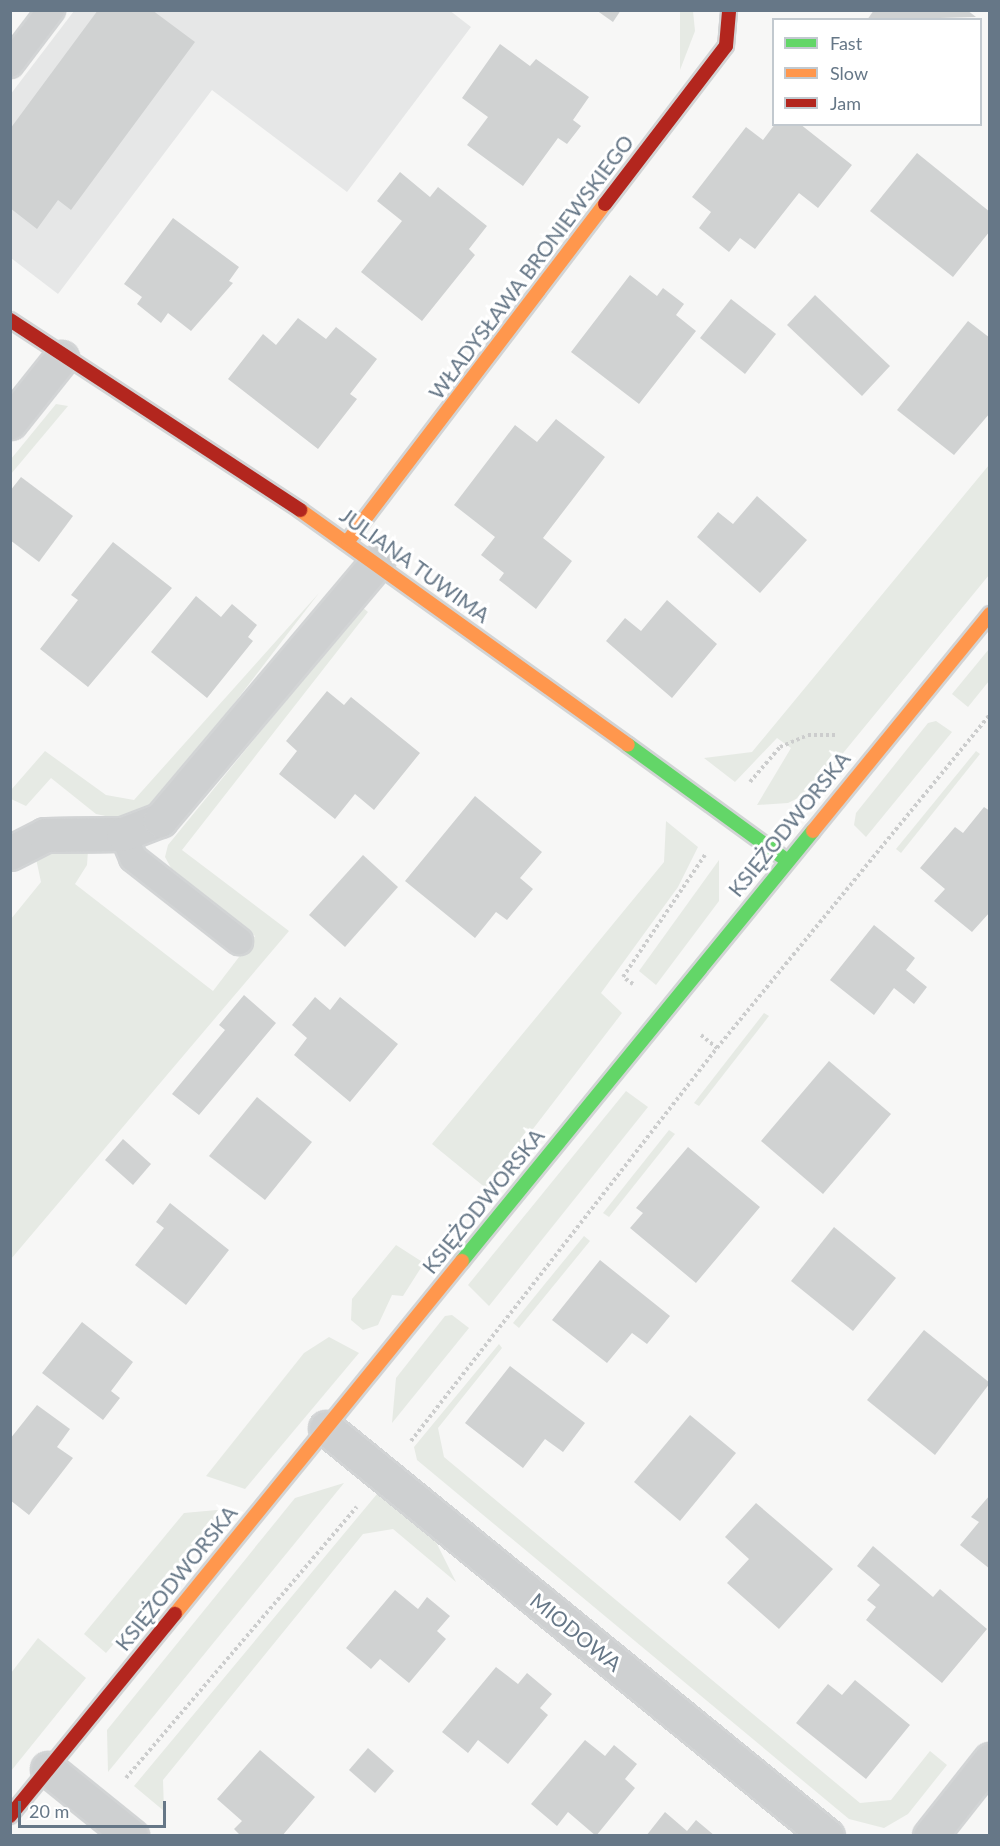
<!DOCTYPE html>
<html>
<head>
<meta charset="utf-8">
<style>
	body { margin:0 }
	#map { position:relative; width:1000px; height:1846px; overflow:hidden; background:#f7f7f6; font-family:Lato,sans-serif }
	div>[style] { position:absolute }
	.built>* { inset:0; background:#e6e7e7 }
	.green>* { inset:0; background:#e6eae4 }
	.building>* { inset:0; background:#d0d2d2 }
	.path>* { height:4px; margin-top:-2px; transform-origin:0; background:repeating-linear-gradient(90deg,#cccdcd 0 3px,transparent 0 6px) }
	.roads { filter:drop-shadow(2px 0 #d2d4d5) drop-shadow(-2px 0 #d2d4d5) drop-shadow(0 2px #d2d4d5) drop-shadow(0 -2px #d2d4d5) }
	.lane>* { height:26px; margin:-13px; padding:0 13px; transform-origin:13px; border-radius:13px; background:#ced0d1 }
	.street>* { height:33px; margin:-16.5px; padding:0 16.5px; transform-origin:16.5px; border-radius:16.5px; background:#ced0d1 }
	.fast>* { height:14px; margin:-7px; padding:0 7px; transform-origin:7px; border-radius:7px; background:#63d668 }
	.slow>* { height:14px; margin:-7px; padding:0 7px; transform-origin:7px; border-radius:7px; background:#ff974d }
	.jam>* { height:14px; margin:-7px; padding:0 7px; transform-origin:7px; border-radius:7px; background:#b3261e }
	span { translate:-50% -50%; white-space:nowrap; text-align:center; line-height:1.15; -webkit-text-stroke:6px #fff; paint-order:stroke }
	.street-label { font-size:21px; color:#667787 }
	.frame { position:absolute; inset:0; border:12px solid #667787; pointer-events:none }
	.legend { position:absolute; left:772px; top:18px; width:210px; height:108px; box-sizing:border-box; background:#fff; border:2px solid #c2c9cf; margin:0; padding:8px 10px; list-style:none; font-size:18px; color:#667787 }
	.legend li { display:flex; align-items:center; gap:12px; height:30px }
	.legend b { width:30px; border:2px solid #c2c9cf }
	.scale { position:absolute; left:18px; top:1801px; width:148px; height:27px; box-sizing:border-box; border:3px solid #667787; border-top:0; padding-left:8px; font-size:18px; line-height:21px; white-space:nowrap; color:#667787; -webkit-text-stroke:4px #fff; paint-order:stroke }
</style>
</head>
<body>
<div id="map">
	<div class="built">
		<i style="clip-path:polygon(449px 10px,471px 27px,347px 192px,212px 90px,58px 294px,11px 258px,10px 95px,74px 11px)"></i>
	</div>
	<div class="green">
		<i style="clip-path:polygon(680px 11px,693px 11px,695px 31px,680px 70px)"></i>
		<i style="clip-path:polygon(56px 404px,68px 406px,11px 474px,11px 459px)"></i>
		<i style="clip-path:polygon(989px 465px,989px 575px,812px 791px,788px 803px,757px 805px,791px 748px,777px 738px,735px 782px,704px 758px,752px 752px)"></i>
		<i style="clip-path:polygon(319px 593px,149px 814px,120px 819px,96px 814px,51px 778px,26px 806px,11px 799px,11px 790px,45px 751px,106px 795px,134px 800px)"></i>
		<i style="clip-path:polygon(362px 607px,368px 612px,182px 850px,289px 931px,11px 1259px,11px 919px,41px 882px,35px 854px,47px 848px,88px 851px,87px 865px,75px 884px,213px 991px,255px 936px,171px 868px,165px 857px,168px 845px)"></i>
		<i style="clip-path:polygon(989px 649px,989px 681px,968px 707px,952px 694px)"></i>
		<i style="clip-path:polygon(936px 721px,952px 732px,866px 837px,854px 825px,856px 813px,928px 723px)"></i>
		<i style="clip-path:polygon(976px 751px,980px 754px,901px 853px,896px 849px)"></i>
		<i style="clip-path:polygon(666px 821px,698px 847px,678px 887px,601px 993px,622px 1013px,487px 1189px,432px 1144px,664px 862px)"></i>
		<i style="clip-path:polygon(719px 860px,719px 901px,656px 985px,639px 971px)"></i>
		<i style="clip-path:polygon(764px 1013px,769px 1016px,699px 1106px,694px 1103px)"></i>
		<i style="clip-path:polygon(626px 1091px,648px 1107px,489px 1306px,468px 1285px)"></i>
		<i style="clip-path:polygon(669px 1130px,675px 1134px,609px 1217px,603px 1213px)"></i>
		<i style="clip-path:polygon(584px 1236px,590px 1241px,519px 1328px,513px 1323px)"></i>
		<i style="clip-path:polygon(396px 1245px,424px 1263px,403px 1296px,392px 1295px,378px 1325px,363px 1330px,351px 1320px,352px 1299px)"></i>
		<i style="clip-path:polygon(452px 1315px,469px 1328px,392px 1423px,396px 1378px,445px 1316px)"></i>
		<i style="clip-path:polygon(329px 1337px,359px 1353px,245px 1489px,206px 1476px,304px 1353px)"></i>
		<i style="clip-path:polygon(499px 1344px,502px 1348px,438px 1428px,444px 1457px,860px 1803px,891px 1800px,930px 1751px,947px 1765px,908px 1814px,884px 1828px,849px 1819px,417px 1460px,414px 1447px)"></i>
		<i style="clip-path:polygon(344px 1483px,108px 1772px,107px 1730px,295px 1498px)"></i>
		<i style="clip-path:polygon(377px 1494px,433px 1536px,456px 1582px,393px 1529px,363px 1534px,163px 1780px,164px 1811px,134px 1786px)"></i>
		<i style="clip-path:polygon(228px 1509px,106px 1653px,84px 1634px,184px 1513px)"></i>
		<i style="clip-path:polygon(38px 1638px,86px 1678px,11px 1771px,11px 1673px)"></i>
	</div>
	<div class="building">
		<i style="clip-path:polygon(98px 10px,152px 10px,195px 42px,71px 210px,58px 200px,37px 229px,10px 208px,10px 129px)"></i>
		<i style="clip-path:polygon(596px 10px,621px 10px,613px 22px)"></i>
		<i style="clip-path:polygon(874px 10px,967px 10px,976px 17px,867px 20px)"></i>
		<i style="clip-path:polygon(500px 44px,530px 66px,536px 59px,589px 97px,573px 120px,581px 126px,567px 144px,558px 138px,523px 186px,467px 145px,488px 117px,462px 98px)"></i>
		<i style="clip-path:polygon(775px 124px,800px 124px,852px 165px,818px 208px,799px 193px,755px 249px,740px 238px,729px 252px,699px 228px,711px 212px,692px 197px,746px 127px,763px 140px)"></i>
		<i style="clip-path:polygon(917px 153px,990px 212px,990px 231px,953px 277px,870px 211px)"></i>
		<i style="clip-path:polygon(400px 172px,430px 197px,438px 187px,487px 226px,469px 249px,475px 255px,422px 321px,361px 272px,402px 221px,377px 201px)"></i>
		<i style="clip-path:polygon(173px 218px,239px 267px,229px 281px,233px 283px,191px 331px,168px 313px,161px 323px,137px 304px,142px 297px,124px 284px)"></i>
		<i style="clip-path:polygon(630px 275px,657px 296px,663px 288px,684px 304px,676px 315px,696px 331px,639px 404px,571px 352px)"></i>
		<i style="clip-path:polygon(815px 295px,890px 366px,862px 396px,787px 325px)"></i>
		<i style="clip-path:polygon(731px 299px,776px 334px,745px 374px,700px 338px)"></i>
		<i style="clip-path:polygon(298px 318px,326px 339px,336px 327px,377px 359px,350px 394px,357px 399px,318px 449px,228px 379px,263px 334px,276px 345px)"></i>
		<i style="clip-path:polygon(968px 321px,990px 338px,990px 413px,954px 455px,897px 410px)"></i>
		<i style="clip-path:polygon(556px 419px,605px 457px,543px 538px,572px 561px,536px 609px,499px 580px,504px 573px,481px 555px,495px 537px,454px 505px,515px 425px,537px 442px)"></i>
		<i style="clip-path:polygon(21px 477px,73px 516px,39px 562px,10px 540px,10px 491px)"></i>
		<i style="clip-path:polygon(757px 496px,807px 540px,760px 593px,697px 537px,718px 512px,733px 524px)"></i>
		<i style="clip-path:polygon(113px 542px,172px 588px,88px 687px,40px 649px,78px 600px,71px 595px)"></i>
		<i style="clip-path:polygon(196px 596px,221px 617px,232px 604px,257px 625px,248px 637px,253px 641px,207px 698px,151px 652px)"></i>
		<i style="clip-path:polygon(667px 600px,717px 644px,672px 698px,606px 641px,625px 618px,641px 631px)"></i>
		<i style="clip-path:polygon(327px 691px,344px 705px,351px 697px,420px 753px,374px 810px,355px 794px,335px 819px,279px 774px,297px 751px,286px 741px)"></i>
		<i style="clip-path:polygon(475px 796px,542px 852px,520px 878px,533px 889px,507px 920px,496px 912px,475px 938px,405px 881px)"></i>
		<i style="clip-path:polygon(984px 807px,990px 811px,990px 912px,972px 932px,934px 901px,945px 889px,920px 868px,955px 827px,963px 833px)"></i>
		<i style="clip-path:polygon(363px 855px,398px 887px,345px 947px,309px 915px)"></i>
		<i style="clip-path:polygon(874px 925px,915px 958px,906px 970px,927px 987px,914px 1004px,894px 988px,874px 1015px,830px 980px)"></i>
		<i style="clip-path:polygon(244px 995px,276px 1023px,199px 1115px,172px 1094px,225px 1030px,219px 1025px)"></i>
		<i style="clip-path:polygon(315px 997px,330px 1010px,340px 997px,398px 1044px,350px 1102px,294px 1055px,307px 1038px,292px 1025px)"></i>
		<i style="clip-path:polygon(829px 1061px,891px 1114px,823px 1194px,761px 1141px)"></i>
		<i style="clip-path:polygon(257px 1097px,312px 1142px,265px 1200px,209px 1156px)"></i>
		<i style="clip-path:polygon(123px 1139px,151px 1164px,133px 1185px,105px 1160px)"></i>
		<i style="clip-path:polygon(688px 1147px,760px 1207px,696px 1283px,630px 1228px,643px 1213px,636px 1208px)"></i>
		<i style="clip-path:polygon(170px 1203px,229px 1250px,186px 1305px,135px 1265px,164px 1228px,156px 1222px)"></i>
		<i style="clip-path:polygon(834px 1227px,896px 1278px,853px 1331px,791px 1281px)"></i>
		<i style="clip-path:polygon(600px 1260px,670px 1316px,647px 1344px,632px 1333px,607px 1363px,552px 1320px)"></i>
		<i style="clip-path:polygon(82px 1322px,133px 1362px,111px 1391px,120px 1398px,103px 1420px,42px 1373px)"></i>
		<i style="clip-path:polygon(924px 1330px,990px 1383px,935px 1455px,867px 1400px)"></i>
		<i style="clip-path:polygon(510px 1366px,585px 1423px,563px 1452px,545px 1439px,523px 1468px,465px 1423px)"></i>
		<i style="clip-path:polygon(37px 1405px,70px 1429px,57px 1447px,73px 1458px,29px 1515px,10px 1500px,10px 1439px)"></i>
		<i style="clip-path:polygon(690px 1415px,736px 1453px,680px 1521px,634px 1482px)"></i>
		<i style="clip-path:polygon(990px 1495px,990px 1569px,960px 1545px,979px 1522px,971px 1517px)"></i>
		<i style="clip-path:polygon(756px 1503px,833px 1569px,779px 1629px,727px 1583px,749px 1559px,725px 1537px)"></i>
		<i style="clip-path:polygon(873px 1546px,933px 1597px,940px 1589px,987px 1629px,942px 1683px,866px 1620px,876px 1607px,867px 1600px,880px 1585px,857px 1566px)"></i>
		<i style="clip-path:polygon(395px 1590px,418px 1609px,427px 1597px,450px 1616px,437px 1631px,446px 1639px,409px 1683px,380px 1659px,371px 1669px,346px 1648px)"></i>
		<i style="clip-path:polygon(496px 1667px,518px 1684px,527px 1673px,552px 1694px,540px 1708px,548px 1715px,508px 1764px,478px 1740px,468px 1753px,442px 1732px)"></i>
		<i style="clip-path:polygon(855px 1680px,910px 1725px,866px 1779px,796px 1723px,828px 1684px,842px 1695px)"></i>
		<i style="clip-path:polygon(585px 1740px,605px 1756px,614px 1745px,637px 1764px,625px 1779px,635px 1788px,596px 1836px,568px 1812px,557px 1826px,531px 1804px)"></i>
		<i style="clip-path:polygon(368px 1748px,394px 1771px,375px 1793px,349px 1770px)"></i>
		<i style="clip-path:polygon(260px 1750px,315px 1797px,282px 1836px,241px 1836px,234px 1829px,242px 1821px,217px 1799px)"></i>
		<i style="clip-path:polygon(665px 1812px,687px 1831px,696px 1820px,715px 1836px,646px 1836px)"></i>
	</div>
	<div class="path">
		<i style="left:750px;top:782px;width:46px;rotate:-49.4deg"></i>
		<i style="left:780px;top:747px;width:30px;rotate:-23deg"></i>
		<i style="left:808px;top:735px;width:27px"></i>
		<i style="left:633px;top:984px;width:12px;rotate:-145deg"></i>
		<i style="left:623px;top:977px;width:147px;rotate:-56.1deg"></i>
		<i style="left:701px;top:1035px;width:21px;rotate:39deg"></i>
		<i style="left:411px;top:1441px;width:498px;rotate:-52.1deg"></i>
		<i style="left:717px;top:1048px;width:431px;rotate:-50.7deg"></i>
		<i style="left:126px;top:1778px;width:356px;rotate:-49.6deg"></i>
	</div>
	<div class="roads">
		<div class="lane">
			<i style="left:10px;top:64px;width:68px;rotate:-52.8deg"></i>
			<i style="left:123px;top:834px;width:26px;rotate:67deg"></i>
			<i style="left:133px;top:858px;width:135px;rotate:38.1deg"></i>
		</div>
		<div class="street">
			<i style="left:10px;top:422px;width:82px;rotate:-51.4deg"></i>
			<i style="left:10px;top:853px;width:39px;rotate:-27deg"></i>
			<i style="left:45px;top:835px;width:78px;rotate:-0.7deg"></i>
			<i style="left:123px;top:834px;width:40px;rotate:-21deg"></i>
			<i style="left:160px;top:820px;width:337px;rotate:-49.9deg"></i>
			<i style="left:326px;top:1428px;width:646px;rotate:39.16deg"></i>
			<i style="left:48px;top:1769px;width:107px;rotate:38.9deg"></i>
			<i style="left:930px;top:1836px;width:97px;rotate:-51.7deg"></i>
		</div>
		<div class="fast">
			<i style="left:628px;top:745px;width:195px;rotate:36deg"></i>
			<i style="left:462px;top:1261px;width:555px;rotate:-50.78deg"></i>
		</div>
		<div class="slow">
			<i style="left:300px;top:510px;width:403px;rotate:35.6deg"></i>
			<i style="left:348px;top:541px;width:424px;rotate:-52.7deg"></i>
			<i style="left:813px;top:831px;width:280px;rotate:-50.8deg"></i>
			<i style="left:175px;top:1614px;width:455px;rotate:-50.9deg"></i>
		</div>
		<div class="jam">
			<i style="left:605px;top:204px;width:199px;rotate:-52.6deg"></i>
			<i style="left:726px;top:46px;width:36px;rotate:-85deg"></i>
			<i style="left:10px;top:320px;width:347px;rotate:33.2deg"></i>
			<i style="left:10px;top:1816px;width:261px;rotate:-50.8deg"></i>
		</div>
	</div>
	<div class="street-label">
		<span style="left:531px;top:267px;rotate:-53deg">WŁADYSŁAWA BRONIEWSKIEGO</span>
		<span style="left:415px;top:565px;rotate:36deg">JULIANA TUWIMA</span>
		<span style="left:789px;top:824px;rotate:-51deg">KSIĘŻODWORSKA</span>
		<span style="left:483px;top:1201px;rotate:-51deg">KSIĘŻODWORSKA</span>
		<span style="left:176px;top:1578px;rotate:-51deg">KSIĘŻODWORSKA</span>
		<span style="left:576px;top:1632px;rotate:39deg">MIODOWA</span>
	</div>
	<div class="frame"></div>
	<ul class="legend">
	<li><b style="height:8px;background:#63d668"></b>Fast</li>
	<li><b style="height:8px;background:#ff974d"></b>Slow</li>
	<li><b style="height:8px;background:#b3261e"></b>Jam</li>
	</ul>
	<div class="scale">20 m</div>
</div>
</body>
</html>
